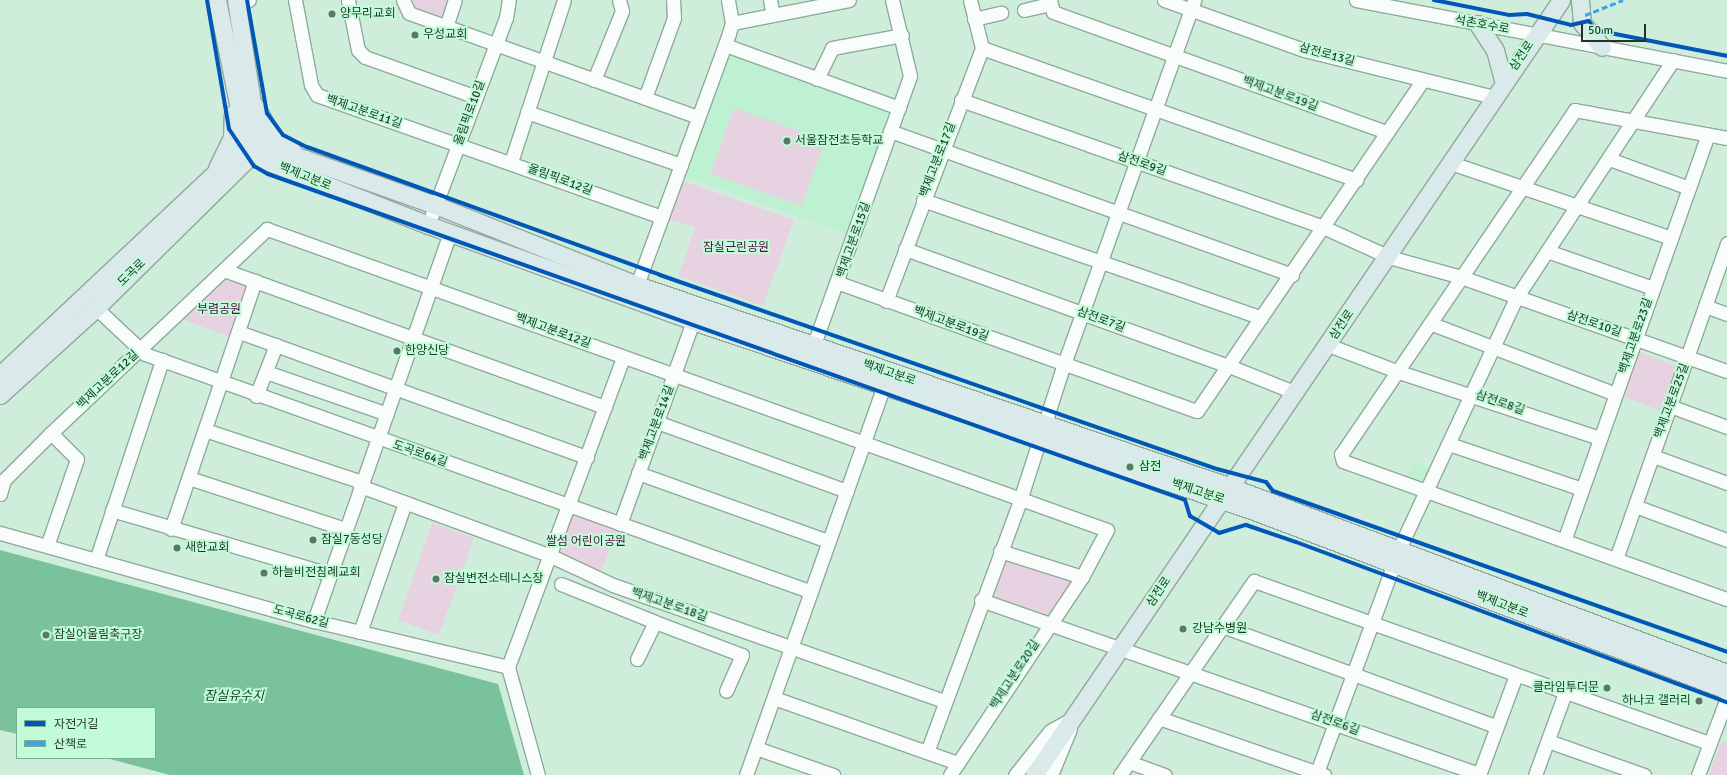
<!DOCTYPE html>
<html>
<head>
<meta charset="utf-8">
<style>
	body { margin:0 }
	#map { position:relative; width:1727px; height:775px; overflow:hidden; background:#ceeedb; font-family:Signika,"Noto Sans KR",sans-serif }
	div>[style] { position:absolute }
	.built>* { inset:0; background:#bef0d2 }
	.green>* { inset:0; background:#e7d2e2 }
	.water>* { inset:0; background:#79c29b }
	.roads { filter:drop-shadow(1px 0 #91a99b) drop-shadow(-1px 0 #91a99b) drop-shadow(0 1px #91a99b) drop-shadow(0 -1px #91a99b) }
	.minor>* { height:13px; margin:-6.5px; padding:0 6.5px; transform-origin:6.5px; border-radius:6.5px; background:#f8fcfa }
	.major>* { height:17px; margin:-8.5px; padding:0 8.5px; transform-origin:8.5px; border-radius:8.5px; background:#dae9e9 }
	.quiet>* { height:3px; margin-top:-1.5px; transform-origin:0; background:repeating-linear-gradient(90deg,#3da3eb 0 6px,transparent 0 9px) }
	.cycleway>* { height:4px; margin:-2px; padding:0 2px; transform-origin:2px; border-radius:2px; background:#0057b8 }
	.dots>* { width:11px; height:11px; translate:-50% -50%; box-sizing:border-box; border:2px solid #c1fbd8; border-radius:50% }
	span { translate:-50% -50%; white-space:nowrap; text-align:center; line-height:1.15; -webkit-text-stroke:4px #c1fbd8; paint-order:stroke }
	.poi-label { font-size:12px; color:#1f3629 }
	.left { translate:0 -50%; text-align:left }
	.right { translate:-100% -50%; text-align:right }
	.street-label { font-size:12px; color:#1f3629 }
	.park-label { font-size:12px; color:#521144 }
	.water-label { font-size:13px; color:#163d29; font-style:italic }
	.legend { position:absolute; left:16px; top:707px; width:140px; height:52px; box-sizing:border-box; background:#c1fbd8; border:1px solid #80ac92; margin:0; padding:5px 7px; list-style:none; font-size:12px; color:#1f3629 }
	.legend li { display:flex; align-items:center; gap:8px; height:20px }
	.legend b { width:20px; border:1px solid #80ac92 }
	.scale { position:absolute; left:1581px; top:24px; width:65px; height:18px; box-sizing:border-box; border:2px solid #1f3629; border-top:0; padding-left:5px; font-size:12px; line-height:14px; white-space:nowrap; color:#1f3629; -webkit-text-stroke:3px #c1fbd8; paint-order:stroke }
</style>
</head>
<body>
<div id="map">
	<div class="built">
		<i style="clip-path:polygon(727px 49px,886px 106px,888px 116px,846px 234px,682px 175px)"></i>
		<i style="clip-path:polygon(1413px 462px,1430px 468px,1426px 478px,1419px 481px,1407px 476px)"></i>
	</div>
	<div class="green">
		<i style="clip-path:polygon(407px 0,453px 0,445px 22px,413px 9px)"></i>
		<i style="clip-path:polygon(734px 108px,825px 140px,802px 206px,711px 174px)"></i>
		<i style="clip-path:polygon(680px 180px,794px 220px,763px 306px,678px 276px,695px 228px,666px 218px)"></i>
		<i style="clip-path:polygon(224px 277px,251px 287px,231px 337px,181px 319px)"></i>
		<i style="clip-path:polygon(1637px 351px,1683px 369px,1666px 413px,1620px 395px)"></i>
		<i style="clip-path:polygon(571px 513px,617px 531px,601px 571px,555px 553px)"></i>
		<i style="clip-path:polygon(432px 523px,474px 538px,439px 635px,398px 620px)"></i>
		<i style="clip-path:polygon(1000px 551px,1082px 577px,1049px 622px,981px 600px)"></i>
		<i style="clip-path:polygon(1722px 741px,1727px 743px,1727px 775px,1709px 775px)"></i>
	</div>
	<div class="water">
		<i style="clip-path:polygon(0 550px,498px 684px,524px 775px,170px 775px,106px 758px,155px 758px,155px 708px,17px 708px,17px 734px,0 730px)"></i>
	</div>
	<div class="roads">
		<div class="minor">
			<i style="left:295px;top:0;width:86px;rotate:79.3deg"></i>
			<i style="left:311px;top:85px;width:12px;rotate:59deg"></i>
			<i style="left:317px;top:95px;width:366px;rotate:19.5deg"></i>
			<i style="left:348px;top:0;width:51px;rotate:78.7deg"></i>
			<i style="left:358px;top:50px;width:10px;rotate:45deg"></i>
			<i style="left:365px;top:57px;width:118px;rotate:19.8deg"></i>
			<i style="left:403px;top:0;width:14px;rotate:65deg"></i>
			<i style="left:409px;top:13px;width:307px;rotate:19.8deg"></i>
			<i style="left:770px;top:0;width:15px;rotate:79deg"></i>
			<i style="left:1050px;top:0;width:12px;rotate:76deg"></i>
			<i style="left:1053px;top:12px;width:355px;rotate:19.8deg"></i>
			<i style="left:1164px;top:0;width:149px;rotate:19.7deg"></i>
			<i style="left:1304px;top:50px;width:196px;rotate:13.9deg"></i>
			<i style="left:1356px;top:0;width:378px;rotate:10.8deg"></i>
			<i style="left:236px;top:2px;width:13px;rotate:-9deg"></i>
			<i style="left:1024px;top:10px;width:27px;rotate:-13deg"></i>
			<i style="left:974px;top:19px;width:28px;rotate:-13deg"></i>
			<i style="left:732px;top:23px;width:119px;rotate:-11.1deg"></i>
			<i style="left:446px;top:27px;width:28px;rotate:-72deg"></i>
			<i style="left:725px;top:45px;width:185px;rotate:19.9deg"></i>
			<i style="left:982px;top:48px;width:397px;rotate:19.4deg"></i>
			<i style="left:817px;top:79px;width:34px;rotate:-64deg"></i>
			<i style="left:832px;top:48px;width:71px;rotate:-10.5deg"></i>
			<i style="left:594px;top:80px;width:74px;rotate:-67.9deg"></i>
			<i style="left:622px;top:11px;width:11px;rotate:-105deg"></i>
			<i style="left:645px;top:98px;width:85px;rotate:-70.1deg"></i>
			<i style="left:674px;top:18px;width:18px;rotate:-93deg"></i>
			<i style="left:961px;top:100px;width:384px;rotate:19.3deg"></i>
			<i style="left:1323px;top:227px;width:72px;rotate:24.4deg"></i>
			<i style="left:1389px;top:257px;width:75px;rotate:15.5deg"></i>
			<i style="left:1461px;top:277px;width:282px;rotate:19.5deg"></i>
			<i style="left:527px;top:112px;width:163px;rotate:19deg"></i>
			<i style="left:890px;top:131px;width:427px;rotate:19.7deg"></i>
			<i style="left:1727px;top:138px;width:155px;rotate:-169.6deg"></i>
			<i style="left:1575px;top:110px;width:416px;rotate:124.2deg"></i>
			<i style="left:1341px;top:454px;width:7px;rotate:74deg"></i>
			<i style="left:1343px;top:461px;width:408px;rotate:19.8deg"></i>
			<i style="left:1609px;top:159px;width:85px;rotate:19.9deg"></i>
			<i style="left:511px;top:162px;width:170px;rotate:-71.9deg"></i>
			<i style="left:1451px;top:163px;width:232px;rotate:18.8deg"></i>
			<i style="left:923px;top:200px;width:358px;rotate:19.2deg"></i>
			<i style="left:428px;top:225px;width:221px;rotate:-69.4deg"></i>
			<i style="left:506px;top:18px;width:18px;rotate:-81deg"></i>
			<i style="left:905px;top:249px;width:344px;rotate:19.9deg"></i>
			<i style="left:1229px;top:366px;width:72px;rotate:21.9deg"></i>
			<i style="left:1547px;top:251px;width:112px;rotate:19.2deg"></i>
			<i style="left:224px;top:270px;width:405px;rotate:19.8deg"></i>
			<i style="left:839px;top:283px;width:380px;rotate:19.7deg"></i>
			<i style="left:1197px;top:411px;width:401px;rotate:-55.7deg"></i>
			<i style="left:637px;top:285px;width:268px;rotate:-69.9deg"></i>
			<i style="left:729px;top:33px;width:10px;rotate:-73deg"></i>
			<i style="left:732px;top:23px;width:23px;rotate:-100deg"></i>
			<i style="left:886px;top:301px;width:271px;rotate:-69.2deg"></i>
			<i style="left:982px;top:48px;width:49px;rotate:-104deg"></i>
			<i style="left:1705px;top:306px;width:23px;rotate:20deg"></i>
			<i style="left:96px;top:308px;width:67px;rotate:43.2deg"></i>
			<i style="left:145px;top:354px;width:705px;rotate:19.64deg"></i>
			<i style="left:1432px;top:324px;width:196px;rotate:20.9deg"></i>
			<i style="left:239px;top:332px;width:370px;rotate:19.8deg"></i>
			<i style="left:1328px;top:345px;width:76px;rotate:20.8deg"></i>
			<i style="left:1399px;top:372px;width:212px;rotate:18.2deg"></i>
			<i style="left:813px;top:347px;width:288px;rotate:-70.3deg"></i>
			<i style="left:910px;top:76px;width:78px;rotate:-103.3deg"></i>
			<i style="left:266px;top:372px;width:128px;rotate:19.1deg"></i>
			<i style="left:256px;top:396px;width:55px;rotate:-68.6deg"></i>
			<i style="left:1670px;top:406px;width:61px;rotate:20.2deg"></i>
			<i style="left:657px;top:422px;width:202px;rotate:20deg"></i>
			<i style="left:205px;top:430px;width:165px;rotate:18.3deg"></i>
			<i style="left:1449px;top:444px;width:140px;rotate:18.7deg"></i>
			<i style="left:1653px;top:456px;width:79px;rotate:20deg"></i>
			<i style="left:638px;top:473px;width:202px;rotate:19.7deg"></i>
			<i style="left:189px;top:478px;width:164px;rotate:18.1deg"></i>
			<i style="left:360px;top:486px;width:203px;rotate:20.1deg"></i>
			<i style="left:551px;top:556px;width:68px;rotate:25.1deg"></i>
			<i style="left:613px;top:585px;width:352px;rotate:19.3deg"></i>
			<i style="left:0;top:494px;width:15px;rotate:-74deg"></i>
			<i style="left:4px;top:480px;width:66px;rotate:-45deg"></i>
			<i style="left:51px;top:433px;width:297px;rotate:-43.4deg"></i>
			<i style="left:267px;top:229px;width:892px;rotate:19.71deg"></i>
			<i style="left:1107px;top:530px;width:53px;rotate:118deg"></i>
			<i style="left:1082px;top:577px;width:238px;rotate:123.7deg"></i>
			<i style="left:1635px;top:506px;width:98px;rotate:20.3deg"></i>
			<i style="left:112px;top:510px;width:227px;rotate:16.4deg"></i>
			<i style="left:620px;top:524px;width:216px;rotate:-70.2deg"></i>
			<i style="left:171px;top:529px;width:262px;rotate:-71.3deg"></i>
			<i style="left:0;top:533px;width:326px;rotate:15.7deg"></i>
			<i style="left:314px;top:621px;width:199px;rotate:13.3deg"></i>
			<i style="left:508px;top:667px;width:112px;rotate:74.5deg"></i>
			<i style="left:1565px;top:538px;width:428px;rotate:-70.5deg"></i>
			<i style="left:47px;top:546px;width:92px;rotate:-71deg"></i>
			<i style="left:77px;top:459px;width:37px;rotate:-135deg"></i>
			<i style="left:1399px;top:549px;width:277px;rotate:-65deg"></i>
			<i style="left:1516px;top:298px;width:285px;rotate:-56.6deg"></i>
			<i style="left:1000px;top:551px;width:86px;rotate:17.6deg"></i>
			<i style="left:1616px;top:559px;width:335px;rotate:-70.6deg"></i>
			<i style="left:96px;top:560px;width:211px;rotate:-71.7deg"></i>
			<i style="left:561px;top:584px;width:101px;rotate:22deg"></i>
			<i style="left:981px;top:600px;width:528px;rotate:19.26deg"></i>
			<i style="left:314px;top:621px;width:411px;rotate:-70.7deg"></i>
			<i style="left:1222px;top:626px;width:292px;rotate:20.1deg"></i>
			<i style="left:360px;top:632px;width:137px;rotate:-70.8deg"></i>
			<i style="left:637px;top:659px;width:41px;rotate:-64.1deg"></i>
			<i style="left:655px;top:622px;width:93px;rotate:20.8deg"></i>
			<i style="left:742px;top:655px;width:39px;rotate:114deg"></i>
			<i style="left:508px;top:667px;width:331px;rotate:-69.6deg"></i>
			<i style="left:774px;top:698px;width:195px;rotate:19.5deg"></i>
			<i style="left:1159px;top:718px;width:175px;rotate:19.1deg"></i>
			<i style="left:1548px;top:741px;width:102px;rotate:19.5deg"></i>
			<i style="left:756px;top:748px;width:82px;rotate:19.3deg"></i>
			<i style="left:927px;top:752px;width:269px;rotate:-69.7deg"></i>
			<i style="left:1020px;top:500px;width:143px;rotate:-72.1deg"></i>
			<i style="left:1064px;top:364px;width:387px;rotate:-70.3deg"></i>
			<i style="left:1129px;top:762px;width:38px;rotate:20deg"></i>
			<i style="left:746px;top:775px;width:422px;rotate:-70.5deg"></i>
			<i style="left:1015px;top:775px;width:56px;rotate:-51.5deg"></i>
			<i style="left:1050px;top:731px;width:25px;rotate:-29deg"></i>
			<i style="left:1051px;top:775px;width:50px;rotate:-67.6deg"></i>
			<i style="left:1120px;top:775px;width:236px;rotate:-55.4deg"></i>
			<i style="left:1254px;top:581px;width:484px;rotate:19.6deg"></i>
			<i style="left:1316px;top:775px;width:226px;rotate:-69.8deg"></i>
			<i style="left:1479px;top:775px;width:107px;rotate:-69.7deg"></i>
			<i style="left:1535px;top:775px;width:87px;rotate:-69.9deg"></i>
			<i style="left:1698px;top:775px;width:82px;rotate:-69.4deg"></i>
		</div>
		<div class="major">
			<i style="left:217px;top:0;width:151px;rotate:78.5deg"></i>
			<i style="left:247px;top:148px;width:10px;rotate:53deg"></i>
			<i style="left:253px;top:156px;width:188px;rotate:21.5deg"></i>
			<i style="left:428px;top:225px;width:282px;rotate:19.9deg"></i>
			<i style="left:693px;top:321px;width:592px;rotate:18.71deg"></i>
			<i style="left:1254px;top:511px;width:506px;rotate:20.73deg"></i>
			<i style="left:236px;top:0;width:149px;rotate:81.1deg"></i>
			<i style="left:259px;top:147px;width:48px;rotate:14.6deg"></i>
			<i style="left:305px;top:159px;width:141px;rotate:19.5deg"></i>
			<i style="left:438px;top:206px;width:214px;rotate:21.7deg"></i>
			<i style="left:637px;top:285px;width:624px;rotate:18.78deg"></i>
			<i style="left:1228px;top:486px;width:533px;rotate:20.54deg"></i>
			<i style="left:1580px;top:0;width:23px;rotate:85deg"></i>
			<i style="left:1582px;top:23px;width:31px;rotate:50deg"></i>
			<i style="left:1478px;top:24px;width:31px;rotate:57deg"></i>
			<i style="left:1495px;top:50px;width:34px;rotate:75deg"></i>
			<i style="left:256px;top:107px;width:37px;rotate:61deg"></i>
			<i style="left:274px;top:139px;width:23px;rotate:34deg"></i>
			<i style="left:217px;top:168px;width:34px;rotate:-64deg"></i>
			<i style="left:232px;top:137px;width:23px;rotate:-88deg"></i>
			<i style="left:0;top:375px;width:298px;rotate:-43.2deg"></i>
			<i style="left:217px;top:171px;width:49px;rotate:-35deg"></i>
			<i style="left:0;top:395px;width:130px;rotate:-42.2deg"></i>
			<i style="left:96px;top:308px;width:229px;rotate:-44.6deg"></i>
			<i style="left:1034px;top:775px;width:937px;rotate:-55.78deg"></i>
		</div>
	</div>
	<div class="quiet">
		<i style="left:1585px;top:15px;width:41px;rotate:-21.5deg"></i>
	</div>
	<div class="cycleway">
		<i style="left:207px;top:0;width:131px;rotate:80.3deg"></i>
		<i style="left:229px;top:129px;width:45px;rotate:56deg"></i>
		<i style="left:254px;top:166px;width:16px;rotate:30deg"></i>
		<i style="left:268px;top:174px;width:973px;rotate:19.57deg"></i>
		<i style="left:1185px;top:500px;width:17px;rotate:73deg"></i>
		<i style="left:1190px;top:516px;width:34px;rotate:30deg"></i>
		<i style="left:1219px;top:533px;width:28px;rotate:-17deg"></i>
		<i style="left:1246px;top:525px;width:53px;rotate:18.8deg"></i>
		<i style="left:1296px;top:542px;width:460px;rotate:20.4deg"></i>
		<i style="left:247px;top:0;width:115px;rotate:80deg"></i>
		<i style="left:267px;top:113px;width:27px;rotate:54deg"></i>
		<i style="left:283px;top:135px;width:27px;rotate:27deg"></i>
		<i style="left:307px;top:147px;width:375px;rotate:19.9deg"></i>
		<i style="left:660px;top:275px;width:590px;rotate:19.2deg"></i>
		<i style="left:1217px;top:469px;width:51px;rotate:14.9deg"></i>
		<i style="left:1266px;top:482px;width:11px;rotate:52deg"></i>
		<i style="left:1273px;top:491px;width:482px;rotate:19.5deg"></i>
		<i style="left:1434px;top:0;width:76px;rotate:11.3deg"></i>
		<i style="left:1509px;top:15px;width:18px;rotate:-3deg"></i>
		<i style="left:1527px;top:14px;width:45px;rotate:14deg"></i>
		<i style="left:1571px;top:25px;width:18px;rotate:-13deg"></i>
		<i style="left:1589px;top:21px;width:11px;rotate:56deg"></i>
		<i style="left:1595px;top:30px;width:135px;rotate:11.1deg"></i>
	</div>
	<div class="dots">
		<i style="left:332px;top:14px;background:#5c7667"></i>
		<i style="left:415px;top:35px;background:#5c7667"></i>
		<i style="left:787px;top:141px;background:#5c7667"></i>
		<i style="left:397px;top:351px;background:#5c7667"></i>
		<i style="left:1130px;top:467px;background:#5c7667"></i>
		<i style="left:313px;top:540px;background:#5c7667"></i>
		<i style="left:177px;top:548px;background:#5c7667"></i>
		<i style="left:264px;top:573px;background:#5c7667"></i>
		<i style="left:436px;top:579px;background:#5c7667"></i>
		<i style="left:1183px;top:629px;background:#5c7667"></i>
		<i style="left:46px;top:635px;background:#5c7667"></i>
		<i style="left:1607px;top:688px;background:#5c7667"></i>
		<i style="left:1699px;top:701px;background:#5c7667"></i>
	</div>
	<div class="poi-label">
		<span class="left" style="left:340px;top:14px">양무리교회</span>
		<span class="left" style="left:423px;top:35px">우성교회</span>
		<span class="left" style="left:795px;top:141px">서울잠전초등학교</span>
		<span class="left" style="left:405px;top:351px">한양신당</span>
		<span class="left" style="left:1139px;top:467px">삼전</span>
		<span class="left" style="left:321px;top:540px">잠실7동성당</span>
		<span class="left" style="left:185px;top:548px">새한교회</span>
		<span class="left" style="left:272px;top:573px">하늘비전침례교회</span>
		<span class="left" style="left:444px;top:579px">잠실변전소테니스장</span>
		<span class="left" style="left:1192px;top:629px">강남수병원</span>
		<span class="left" style="left:54px;top:635px">잠실어울림축구장</span>
		<span class="right" style="left:1599px;top:688px">클라임투더문</span>
		<span class="right" style="left:1691px;top:701px">하나코 갤러리</span>
	</div>
	<div class="street-label">
		<span style="left:1482px;top:25px;rotate:10deg">석촌호수로</span>
		<span style="left:1327px;top:55px;rotate:15deg">삼전로13길</span>
		<span style="left:1522px;top:56px;rotate:-56deg">삼전로</span>
		<span style="left:1280px;top:94px;rotate:20deg">백제고분로19길</span>
		<span style="left:364px;top:112px;rotate:19deg">백제고분로11길</span>
		<span style="left:470px;top:113px;rotate:-70deg">올림픽로10길</span>
		<span style="left:938px;top:160px;rotate:-69deg">백제고분로17길</span>
		<span style="left:1142px;top:164px;rotate:19deg">삼전로9길</span>
		<span style="left:305px;top:177px;rotate:22deg">백제고분로</span>
		<span style="left:560px;top:180px;rotate:20deg">올림픽로12길</span>
		<span style="left:854px;top:240px;rotate:-71deg">백제고분로15길</span>
		<span style="left:132px;top:273px;rotate:-44deg">도곡로</span>
		<span style="left:1101px;top:320px;rotate:20deg">삼전로7길</span>
		<span style="left:951px;top:324px;rotate:20deg">백제고분로19길</span>
		<span style="left:1594px;top:324px;rotate:19deg">삼전로10길</span>
		<span style="left:1342px;top:325px;rotate:-56deg">삼전로</span>
		<span style="left:553px;top:331px;rotate:20deg">백제고분로12길</span>
		<span style="left:1636px;top:336px;rotate:-71deg">백제고분로23길</span>
		<span style="left:889px;top:373px;rotate:19deg">백제고분로</span>
		<span style="left:108px;top:380px;rotate:-43deg">백제고분로12길</span>
		<span style="left:1672px;top:401px;rotate:-70deg">백제고분로25길</span>
		<span style="left:1500px;top:403px;rotate:19deg">삼전로8길</span>
		<span style="left:657px;top:423px;rotate:-70deg">백제고분로14길</span>
		<span style="left:420px;top:454px;rotate:19deg">도곡로64길</span>
		<span style="left:1198px;top:492px;rotate:18deg">백제고분로</span>
		<span style="left:1159px;top:592px;rotate:-56deg">삼전로</span>
		<span style="left:669px;top:605px;rotate:19deg">백제고분로18길</span>
		<span style="left:1502px;top:605px;rotate:21deg">백제고분로</span>
		<span style="left:301px;top:617px;rotate:15deg">도곡로62길</span>
		<span style="left:1015px;top:675px;rotate:-57deg">백제고분로20길</span>
		<span style="left:1335px;top:723px;rotate:20deg">삼전로6길</span>
	</div>
	<div class="park-label">
		<span style="left:736px;top:248px">잠실근린공원</span>
		<span style="left:219px;top:310px">부렴공원</span>
		<span style="left:586px;top:542px">쌀섬 어린이공원</span>
	</div>
	<div class="water-label">
		<span style="left:234px;top:696px">잠실유수지</span>
	</div>
	<ul class="legend">
	<li><b style="height:5px;background:#0057b8"></b>자전거길</li>
	<li><b style="height:5px;background:#3da3eb"></b>산책로</li>
	</ul>
	<div class="scale">50 m</div>
</div>
</body>
</html>
